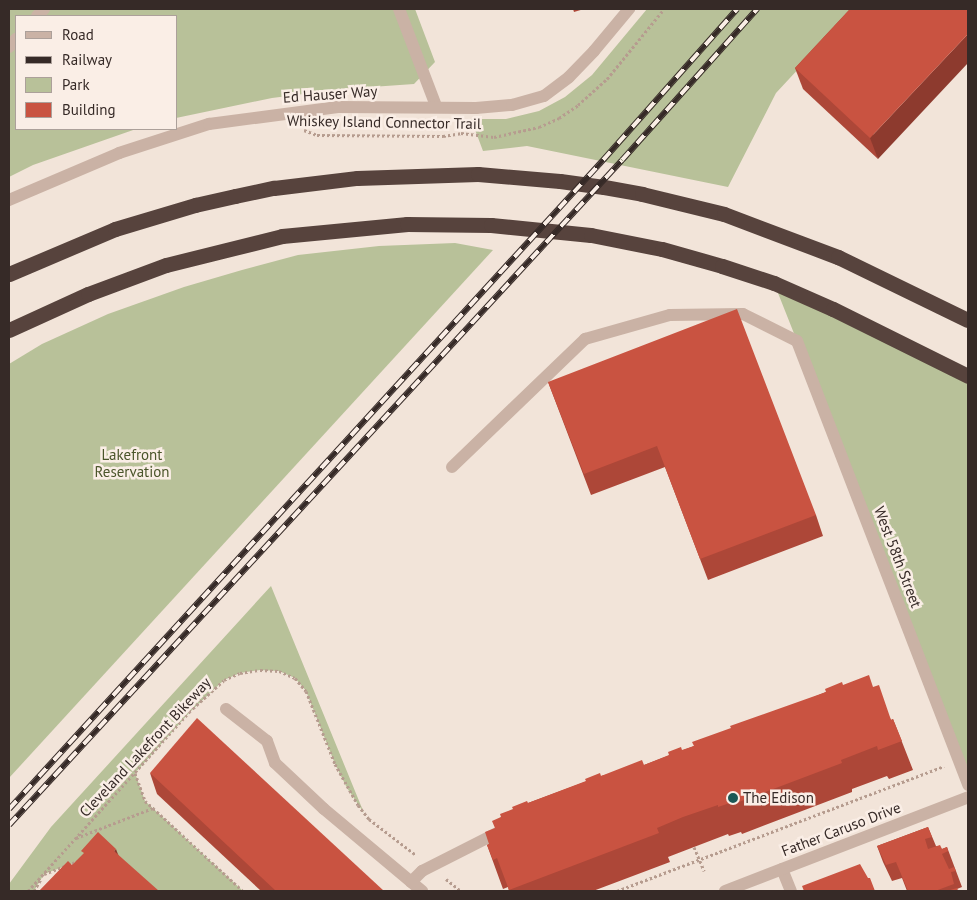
<!DOCTYPE html>
<html>
<head>
<meta charset="utf-8">
<style>
	body { margin:0 }
	#map { position:relative; width:977px; height:900px; overflow:hidden; background:#f2e4d9; font-family:"PT Sans",sans-serif }
	div>[style] { position:absolute }
	.green>* { inset:0; background:#b8c199 }
	.path>* { height:3px; margin-top:-1.5px; transform-origin:0; background:repeating-linear-gradient(90deg,#b69c8f 0 2.5px,transparent 0 5px) }
	.lane>* { height:12px; margin:-6px; padding:0 6px; transform-origin:6px; border-radius:6px; background:#cab2a5 }
	.street>* { height:12px; margin:-6px; padding:0 6px; transform-origin:6px; border-radius:6px; background:#cab2a5 }
	.highway>* { height:15px; margin:-7.5px; padding:0 7.5px; transform-origin:7.5px; border-radius:7.5px; background:#57433d }
	.rail>* { height:5.5px; margin-top:-2.75px; transform-origin:0; background:repeating-linear-gradient(90deg,#faeee6 0 11px,#362a27 0 22px); box-sizing:border-box; border-block:1px solid #362a27 }
	.wall>* { inset:0; background:#ad4738 }
	.shaded-wall>* { inset:0; background:#8d3a2e }
	.building>* { inset:0; background:#c95341 }
	.dots>* { width:14px; height:14px; translate:-50% -50%; box-sizing:border-box; border:2px solid #faeee6; border-radius:50% }
	span { translate:-50% -50%; white-space:nowrap; text-align:center; line-height:1.15; -webkit-text-stroke:5px #faeee6; paint-order:stroke }
	.street-label { font-size:15px; color:#362a27 }
	.park-label { font-size:15px; color:#4a552a }
	.poi-label { font-size:15px; color:#362a27 }
	.left { translate:0 -50%; text-align:left }
	.frame { position:absolute; inset:0; border:10px solid #362a27; pointer-events:none }
	.legend { position:absolute; left:15px; top:15px; width:162px; height:115px; box-sizing:border-box; background:#faeee6; border:1px solid #aca09a; margin:0; padding:6px 9px; list-style:none; font-size:15px; color:#362a27 }
	.legend li { display:flex; align-items:center; gap:10px; height:25px }
	.legend b { width:25px; border:1px solid #aca09a }
</style>
</head>
<body>
<div id="map">
	<div class="green">
		<i style="clip-path:polygon(9px 9px,415px 9px,435px 62px,414px 84px,343px 89px,272px 98px,176px 118px,176px 16px,16px 16px,16px 129px,136px 129px,33px 165px,9px 177px)"></i>
		<i style="clip-path:polygon(647px 9px,854px 9px,776px 93px,728px 187px,527px 146px,483px 151px,471px 119px,506px 119px,539px 111px,565px 97px,592px 75px)"></i>
		<i style="clip-path:polygon(455px 243px,493px 250px,9px 778px,9px 364px,42px 344px,108px 314px,184px 287px,242px 270px,298px 255px,379px 246px)"></i>
		<i style="clip-path:polygon(774px 283px,968px 376px,968px 785px,797px 341px)"></i>
		<i style="clip-path:polygon(271px 586px,364px 813px,347px 788px,335px 764px,306px 691px,295px 678px,279px 671px,260px 670px,240px 673px,224px 680px,190px 712px,135px 773px,145px 801px,243px 891px,155px 891px,109px 850px,44px 874px,34px 891px,9px 891px,9px 884px,51px 827px)"></i>
	</div>
	<div class="path">
		<i style="left:304px;top:130px;width:14px;rotate:21deg"></i>
		<i style="left:317px;top:135px;width:126px;rotate:0.5deg"></i>
		<i style="left:443px;top:136px;width:18px;rotate:-9deg"></i>
		<i style="left:461px;top:133px;width:33px;rotate:7deg"></i>
		<i style="left:494px;top:137px;width:46px;rotate:-12.5deg"></i>
		<i style="left:539px;top:127px;width:22px;rotate:-24deg"></i>
		<i style="left:559px;top:118px;width:23px;rotate:-34deg"></i>
		<i style="left:578px;top:105px;width:39px;rotate:-42deg"></i>
		<i style="left:607px;top:79px;width:90px;rotate:-50.8deg"></i>
		<i style="left:135px;top:773px;width:30px;rotate:70deg"></i>
		<i style="left:145px;top:801px;width:11px;rotate:41deg"></i>
		<i style="left:76px;top:838px;width:83px;rotate:-21.3deg"></i>
		<i style="left:153px;top:808px;width:122px;rotate:42.7deg"></i>
		<i style="left:694px;top:847px;width:26px;rotate:67deg"></i>
		<i style="left:44px;top:874px;width:36px;rotate:-21deg"></i>
		<i style="left:446px;top:879px;width:19px;rotate:39deg"></i>
		<i style="left:28px;top:891px;width:241px;rotate:-48deg"></i>
		<i style="left:189px;top:712px;width:47px;rotate:-42.4deg"></i>
		<i style="left:224px;top:680px;width:17px;rotate:-24deg"></i>
		<i style="left:240px;top:673px;width:20px;rotate:-9deg"></i>
		<i style="left:260px;top:670px;width:19px;rotate:3deg"></i>
		<i style="left:279px;top:671px;width:17px;rotate:24deg"></i>
		<i style="left:295px;top:678px;width:17px;rotate:50deg"></i>
		<i style="left:306px;top:691px;width:79px;rotate:68.3deg"></i>
		<i style="left:335px;top:764px;width:47px;rotate:60.7deg"></i>
		<i style="left:358px;top:805px;width:18px;rotate:52deg"></i>
		<i style="left:369px;top:819px;width:59px;rotate:37.5deg"></i>
		<i style="left:34px;top:891px;width:14px;rotate:-60deg"></i>
		<i style="left:617px;top:891px;width:350px;rotate:-20.9deg"></i>
	</div>
	<div class="lane">
		<i style="left:399px;top:9px;width:104px;rotate:69.1deg"></i>
		<i style="left:37px;top:16px;width:10px;rotate:-45deg"></i>
		<i style="left:9px;top:47px;width:11px;rotate:-49deg"></i>
		<i style="left:452px;top:467px;width:185px;rotate:-43.9deg"></i>
		<i style="left:585px;top:339px;width:88px;rotate:-15.8deg"></i>
		<i style="left:670px;top:315px;width:73px;rotate:-0.8deg"></i>
		<i style="left:743px;top:314px;width:60px;rotate:26.6deg"></i>
		<i style="left:226px;top:709px;width:52px;rotate:38deg"></i>
		<i style="left:267px;top:741px;width:23px;rotate:70deg"></i>
		<i style="left:275px;top:763px;width:67px;rotate:43.2deg"></i>
		<i style="left:324px;top:809px;width:128px;rotate:39.9deg"></i>
		<i style="left:782px;top:869px;width:24px;rotate:68deg"></i>
		<i style="left:411px;top:882px;width:16px;rotate:-45deg"></i>
		<i style="left:422px;top:871px;width:89px;rotate:-26.9deg"></i>
	</div>
	<div class="street">
		<i style="left:9px;top:200px;width:120px;rotate:-23.1deg"></i>
		<i style="left:119px;top:153px;width:95px;rotate:-17.9deg"></i>
		<i style="left:209px;top:124px;width:130px;rotate:-7.5deg"></i>
		<i style="left:338px;top:107px;width:138px;rotate:0.4deg"></i>
		<i style="left:476px;top:108px;width:36px;rotate:-5deg"></i>
		<i style="left:512px;top:105px;width:33px;rotate:-16deg"></i>
		<i style="left:544px;top:96px;width:31px;rotate:-37deg"></i>
		<i style="left:569px;top:77px;width:36px;rotate:-46deg"></i>
		<i style="left:594px;top:51px;width:55px;rotate:-50.2deg"></i>
		<i style="left:797px;top:341px;width:476px;rotate:68.9deg"></i>
		<i style="left:725px;top:891px;width:261px;rotate:-21.1deg"></i>
	</div>
	<div class="highway">
		<i style="left:9px;top:274px;width:115px;rotate:-23deg"></i>
		<i style="left:115px;top:229px;width:84px;rotate:-16.7deg"></i>
		<i style="left:195px;top:205px;width:41px;rotate:-12.7deg"></i>
		<i style="left:235px;top:196px;width:40px;rotate:-12deg"></i>
		<i style="left:274px;top:188px;width:84px;rotate:-6.9deg"></i>
		<i style="left:357px;top:178px;width:121px;rotate:-1.9deg"></i>
		<i style="left:478px;top:174px;width:82px;rotate:4.9deg"></i>
		<i style="left:560px;top:181px;width:44px;rotate:7.8deg"></i>
		<i style="left:604px;top:187px;width:39px;rotate:10deg"></i>
		<i style="left:642px;top:194px;width:84px;rotate:13.7deg"></i>
		<i style="left:724px;top:214px;width:122px;rotate:20.7deg"></i>
		<i style="left:838px;top:257px;width:144px;rotate:25.9deg"></i>
		<i style="left:9px;top:330px;width:87px;rotate:-24.5deg"></i>
		<i style="left:88px;top:294px;width:83px;rotate:-20.4deg"></i>
		<i style="left:166px;top:265px;width:120px;rotate:-14deg"></i>
		<i style="left:282px;top:236px;width:126px;rotate:-5.5deg"></i>
		<i style="left:407px;top:224px;width:84px;rotate:0.7deg"></i>
		<i style="left:491px;top:225px;width:100px;rotate:5.7deg"></i>
		<i style="left:591px;top:235px;width:72px;rotate:11.2deg"></i>
		<i style="left:662px;top:249px;width:62px;rotate:15.8deg"></i>
		<i style="left:722px;top:266px;width:55px;rotate:18.1deg"></i>
		<i style="left:774px;top:283px;width:64px;rotate:23.8deg"></i>
		<i style="left:833px;top:309px;width:151px;rotate:26.4deg"></i>
	</div>
	<div class="rail">
		<i style="left:9px;top:809px;width:880px;rotate:-47.53deg"></i>
		<i style="left:603px;top:160px;width:202px;rotate:-48.4deg"></i>
		<i style="left:9px;top:825px;width:904px;rotate:-47.33deg"></i>
		<i style="left:622px;top:160px;width:203px;rotate:-48.2deg"></i>
	</div>
	<div class="wall">
		<i style="clip-path:polygon(573px 9px,584px 9px,574px 12px)"></i>
		<i style="clip-path:polygon(850px 9px,878px 159px,803px 89px,795px 68px)"></i>
		<i style="clip-path:polygon(548px 382px,816px 515px,823px 536px,708px 580px,665px 467px,591px 495px)"></i>
		<i style="clip-path:polygon(843px 685px,873px 687px,891px 720px,893px 719px,913px 770px,889px 779px,887px 776px,852px 789px,852px 792px,742px 834px,741px 832px,729px 836px,728px 834px,694px 847px,668px 857px,670px 862px,593px 891px,509px 891px,508px 887px,503px 889px,487px 845px,489px 844px,495px 828px,501px 817px,528px 803px,601px 776px,644px 765px,694px 746px)"></i>
		<i style="clip-path:polygon(150px 773px,384px 891px,261px 891px,157px 794px)"></i>
		<i style="clip-path:polygon(928px 827px,936px 846px,942px 849px,947px 847px,962px 887px,957px 889px,958px 891px,907px 891px,902px 878px,892px 881px,883px 862px,877px 846px)"></i>
	</div>
	<div class="shaded-wall">
		<i style="clip-path:polygon(968px 34px,968px 63px,878px 159px,870px 138px)"></i>
		<i style="clip-path:polygon(116px 849px,124px 870px,114px 851px)"></i>
	</div>
	<div class="building">
		<i style="clip-path:polygon(850px 9px,968px 9px,968px 34px,870px 138px,795px 68px)"></i>
		<i style="clip-path:polygon(737px 309px,816px 515px,700px 559px,657px 446px,584px 474px,548px 382px)"></i>
		<i style="clip-path:polygon(869px 675px,873px 687px,879px 685px,891px 720px,893px 719px,902px 741px,878px 750px,877px 746px,841px 760px,842px 763px,731px 805px,730px 803px,718px 807px,718px 805px,683px 817px,657px 828px,659px 833px,509px 890px,497px 858px,493px 860px,487px 845px,489px 844px,485px 832px,495px 828px,492px 821px,501px 817px,500px 814px,513px 809px,512px 807px,527px 801px,528px 803px,586px 781px,585px 779px,600px 773px,601px 776px,642px 760px,644px 765px,669px 755px,668px 752px,681px 747px,682px 750px,694px 746px,692px 742px,731px 728px,730px 726px,826px 692px,825px 689px,842px 682px,843px 685px)"></i>
		<i style="clip-path:polygon(197px 718px,384px 891px,276px 891px,150px 773px)"></i>
		<i style="clip-path:polygon(928px 827px,932px 837px,925px 839px,928px 849px,940px 845px,942px 849px,947px 847px,948px 851px,942px 854px,949px 869px,954px 867px,956px 871px,951px 872px,954px 884px,935px 891px,908px 891px,896px 862px,886px 865px,877px 846px)"></i>
		<i style="clip-path:polygon(98px 832px,116px 849px,114px 851px,159px 891px,39px 891px,68px 861px,72px 865px,84px 853px,81px 851px)"></i>
		<i style="clip-path:polygon(860px 864px,868px 878px,870px 878px,875px 891px,804px 891px,802px 886px)"></i>
		<i style="clip-path:polygon(957px 888px,958px 891px,947px 891px)"></i>
	</div>
	<div class="dots">
		<i style="left:733px;top:798px;background:#1b5856"></i>
	</div>
	<div class="street-label">
		<span style="left:330px;top:94px;rotate:-4deg">Ed Hauser Way</span>
		<span style="left:384px;top:122px;rotate:1deg">Whiskey Island Connector Trail</span>
		<span style="left:898px;top:557px;rotate:69deg">West 58th Street</span>
		<span style="left:145px;top:747px;rotate:-47deg">Cleveland Lakefront Bikeway</span>
		<span style="left:841px;top:829px;rotate:-21deg">Father Caruso Drive</span>
	</div>
	<div class="park-label">
		<span style="left:132px;top:463px">Lakefront<br>Reservation</span>
	</div>
	<div class="poi-label">
		<span class="left" style="left:743px;top:798px">The Edison</span>
	</div>
	<div class="frame"></div>
	<ul class="legend">
	<li><b style="height:6px;background:#cab2a5"></b>Road</li>
	<li><b style="height:6px;background:#362a27"></b>Railway</li>
	<li><b style="height:14px;background:#b8c199"></b>Park</li>
	<li><b style="height:14px;background:#c95341"></b>Building</li>
	</ul>
</div>
</body>
</html>
